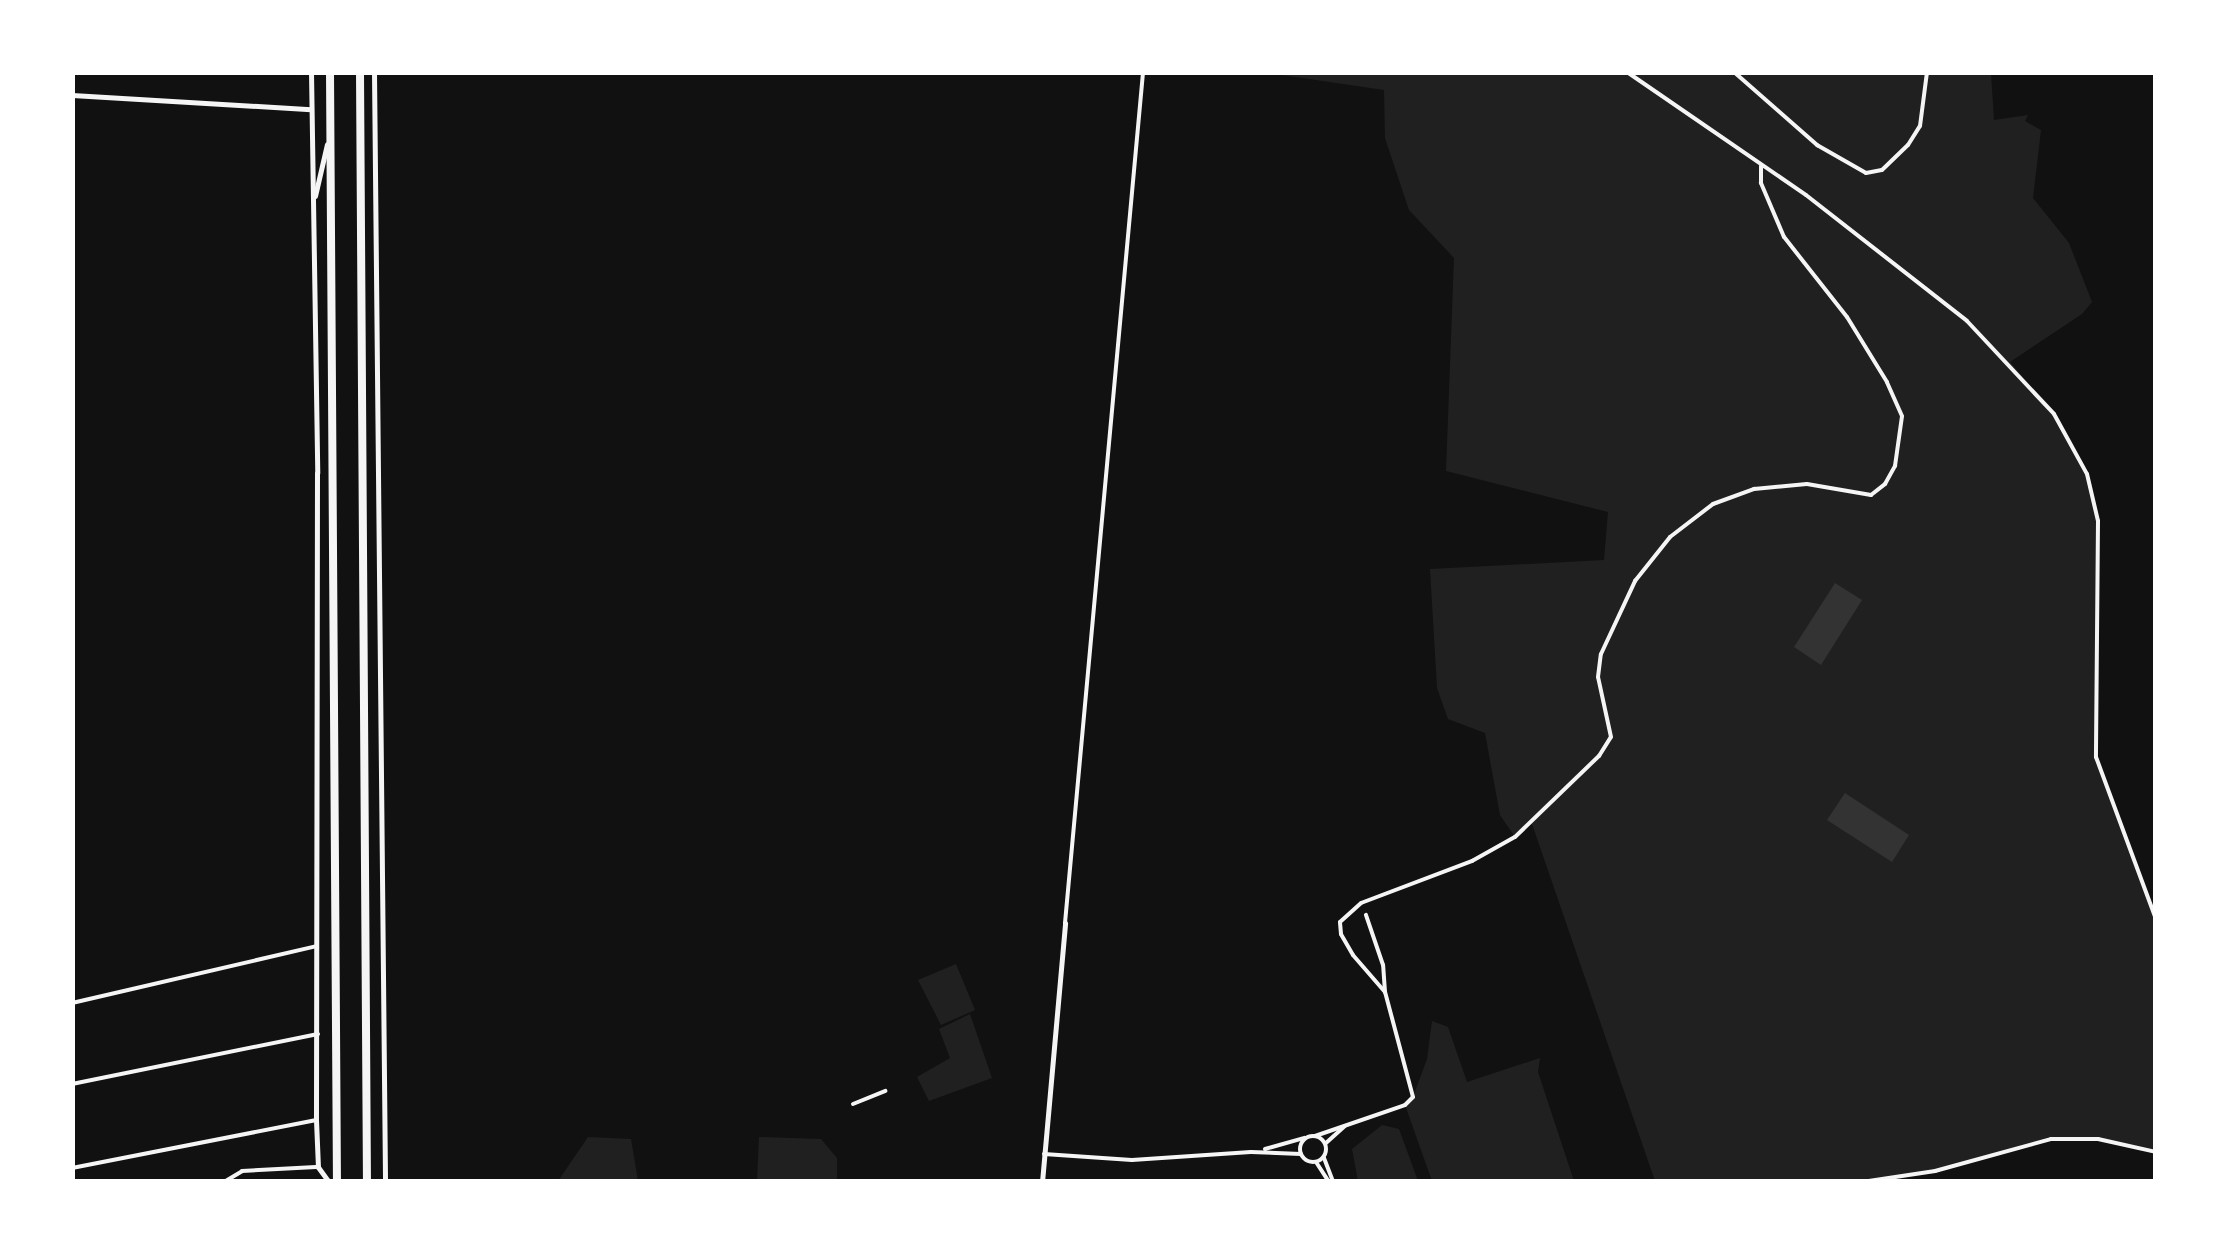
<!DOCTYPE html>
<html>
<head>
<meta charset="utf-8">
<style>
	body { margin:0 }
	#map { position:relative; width:2228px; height:1254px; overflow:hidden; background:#111; font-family:Lato,sans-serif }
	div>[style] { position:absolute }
	.green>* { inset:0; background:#202020 }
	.water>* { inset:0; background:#333 }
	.pedestrian>* { height:4px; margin:-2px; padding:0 2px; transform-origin:2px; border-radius:2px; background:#f5f5f5 }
	.minor>* { height:4px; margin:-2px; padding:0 2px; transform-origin:2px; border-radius:2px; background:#f5f5f5 }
	.minor>.ring { margin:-2px; padding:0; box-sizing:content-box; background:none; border:4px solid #f5f5f5; border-radius:50% }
	.tertiary>* { height:5px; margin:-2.5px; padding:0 2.5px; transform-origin:2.5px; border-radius:2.5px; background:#f5f5f5 }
	.trunk>* { height:8px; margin:-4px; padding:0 4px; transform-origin:4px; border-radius:4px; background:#f5f5f5 }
	span { translate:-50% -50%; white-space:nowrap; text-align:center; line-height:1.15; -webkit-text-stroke:8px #fff; paint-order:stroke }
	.frame { position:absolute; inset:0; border:75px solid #fff; pointer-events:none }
</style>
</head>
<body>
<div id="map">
	<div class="green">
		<i style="clip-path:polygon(1269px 73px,1991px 73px,1994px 120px,2028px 115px,2025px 121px,2041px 130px,2033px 198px,2069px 243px,2092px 302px,2082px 314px,2010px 362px,2054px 414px,2087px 474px,2098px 521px,2096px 757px,2155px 919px,2155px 1152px,2098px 1139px,2051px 1139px,1935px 1171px,1862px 1181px,1655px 1181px,1532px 824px,1515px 837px,1500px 815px,1485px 733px,1448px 719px,1437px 688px,1430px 569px,1604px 560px,1608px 512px,1446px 471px,1454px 258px,1409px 210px,1385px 138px,1384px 90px)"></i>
		<i style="clip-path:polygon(956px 964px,975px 1010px,941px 1025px,918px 980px)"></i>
		<i style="clip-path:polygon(970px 1014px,992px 1078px,929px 1101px,917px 1077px,950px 1058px,939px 1029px)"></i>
		<i style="clip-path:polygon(1432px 1021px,1448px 1027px,1467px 1082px,1540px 1058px,1538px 1072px,1574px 1181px,1432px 1181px,1405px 1105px,1413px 1097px,1427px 1059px)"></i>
		<i style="clip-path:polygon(1382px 1125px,1399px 1129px,1418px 1181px,1358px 1181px,1352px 1149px)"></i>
		<i style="clip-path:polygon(588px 1137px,631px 1139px,638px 1181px,558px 1181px)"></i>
		<i style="clip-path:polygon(759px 1137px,821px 1139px,837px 1158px,837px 1181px,757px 1181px)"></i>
	</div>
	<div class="water">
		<i style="clip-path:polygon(1835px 583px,1862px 600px,1821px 665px,1794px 647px)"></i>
		<i style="clip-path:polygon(1845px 793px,1909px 835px,1892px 862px,1827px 820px)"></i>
	</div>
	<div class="pedestrian">
		<i style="left:853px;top:1104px;width:35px;rotate:-22deg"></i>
	</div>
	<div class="minor">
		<i style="left:1627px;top:72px;width:217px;rotate:34.5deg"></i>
		<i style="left:1806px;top:195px;width:204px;rotate:38deg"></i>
		<i style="left:1967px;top:321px;width:127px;rotate:46.9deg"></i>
		<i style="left:2054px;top:414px;width:68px;rotate:61.2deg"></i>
		<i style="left:2087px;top:474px;width:48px;rotate:76.8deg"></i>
		<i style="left:2098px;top:521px;width:236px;rotate:90.5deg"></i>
		<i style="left:2096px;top:757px;width:173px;rotate:69.7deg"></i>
		<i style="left:1734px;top:72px;width:111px;rotate:41.3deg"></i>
		<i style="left:1817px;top:145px;width:56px;rotate:29.7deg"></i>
		<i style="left:1866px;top:173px;width:16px;rotate:-11deg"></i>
		<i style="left:1882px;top:170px;width:36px;rotate:-44deg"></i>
		<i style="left:1908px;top:145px;width:22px;rotate:-58deg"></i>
		<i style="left:1920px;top:126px;width:54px;rotate:-82.6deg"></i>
		<i style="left:1065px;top:923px;width:855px;rotate:-84.76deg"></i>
		<i style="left:1385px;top:992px;width:49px;rotate:-130.9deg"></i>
		<i style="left:1353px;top:955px;width:24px;rotate:-120deg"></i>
		<i style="left:1341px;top:934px;width:12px;rotate:-95deg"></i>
		<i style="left:1340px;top:922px;width:28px;rotate:-42deg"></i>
		<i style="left:1361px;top:903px;width:119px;rotate:-20.7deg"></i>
		<i style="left:1472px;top:861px;width:49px;rotate:-29.2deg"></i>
		<i style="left:1515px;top:837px;width:117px;rotate:-44deg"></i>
		<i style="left:1599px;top:756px;width:22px;rotate:-58deg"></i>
		<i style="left:1611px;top:737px;width:61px;rotate:-102.2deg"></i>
		<i style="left:1598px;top:677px;width:23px;rotate:-83deg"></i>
		<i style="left:1601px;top:654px;width:81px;rotate:-65deg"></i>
		<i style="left:1635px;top:581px;width:56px;rotate:-51.5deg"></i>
		<i style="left:1670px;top:537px;width:54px;rotate:-37.5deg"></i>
		<i style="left:1713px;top:504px;width:44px;rotate:-20.1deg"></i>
		<i style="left:1754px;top:489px;width:53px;rotate:-5.4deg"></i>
		<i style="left:1807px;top:484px;width:65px;rotate:9.8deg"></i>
		<i style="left:1871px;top:495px;width:18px;rotate:-38deg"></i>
		<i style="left:1885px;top:484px;width:21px;rotate:-61deg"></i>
		<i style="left:1895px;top:466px;width:50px;rotate:-82deg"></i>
		<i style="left:1902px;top:416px;width:37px;rotate:-114deg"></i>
		<i style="left:1887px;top:382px;width:76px;rotate:-121.6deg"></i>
		<i style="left:1847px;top:317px;width:102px;rotate:-128.2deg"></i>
		<i style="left:1784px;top:237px;width:59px;rotate:-113.1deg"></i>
		<i style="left:1761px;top:183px;width:17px;rotate:-90deg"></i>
		<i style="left:72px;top:1003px;width:251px;rotate:-13.1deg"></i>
		<i style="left:72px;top:1084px;width:251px;rotate:-11.5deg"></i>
		<i class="ring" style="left:1300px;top:1136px;width:22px;height:22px"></i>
		<i style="left:1315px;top:1136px;width:95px;rotate:-19deg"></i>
		<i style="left:1405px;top:1105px;width:11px;rotate:-45deg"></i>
		<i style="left:1413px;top:1097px;width:109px;rotate:-104.9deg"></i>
		<i style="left:1385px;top:992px;width:27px;rotate:-94deg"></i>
		<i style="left:1383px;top:965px;width:53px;rotate:-108.8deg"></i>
		<i style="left:1326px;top:1143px;width:25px;rotate:-42deg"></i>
		<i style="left:1265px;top:1149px;width:41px;rotate:-15.8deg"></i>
		<i style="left:1044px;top:1154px;width:88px;rotate:3.9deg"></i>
		<i style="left:1132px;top:1160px;width:119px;rotate:-3.8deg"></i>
		<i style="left:1251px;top:1152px;width:50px;rotate:2.3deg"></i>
		<i style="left:1324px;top:1158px;width:26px;rotate:69deg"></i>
		<i style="left:1316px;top:1162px;width:24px;rotate:57deg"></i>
		<i style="left:72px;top:1168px;width:249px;rotate:-11.1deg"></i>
		<i style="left:224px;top:1182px;width:21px;rotate:-31deg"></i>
		<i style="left:242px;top:1171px;width:74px;rotate:-3.1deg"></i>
		<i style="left:1862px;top:1182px;width:74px;rotate:-8.6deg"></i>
		<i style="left:1935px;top:1171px;width:120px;rotate:-15.4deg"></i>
		<i style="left:2051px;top:1139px;width:47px"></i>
		<i style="left:2098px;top:1139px;width:59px;rotate:12.6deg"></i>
	</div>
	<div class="tertiary">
		<i style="left:311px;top:72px;width:401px;rotate:89.1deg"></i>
		<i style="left:317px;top:473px;width:647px;rotate:90.09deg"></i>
		<i style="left:316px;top:1120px;width:47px;rotate:87.6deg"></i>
		<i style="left:318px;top:1167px;width:19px;rotate:54deg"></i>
		<i style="left:374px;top:72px;width:1110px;rotate:89.43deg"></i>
		<i style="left:72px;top:95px;width:239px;rotate:3.4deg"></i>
		<i style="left:315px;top:196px;width:53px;rotate:-77deg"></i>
		<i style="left:1042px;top:1182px;width:260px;rotate:-84.9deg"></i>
	</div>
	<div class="trunk">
		<i style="left:330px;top:72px;width:1110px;rotate:89.64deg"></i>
		<i style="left:360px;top:72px;width:1110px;rotate:89.64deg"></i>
	</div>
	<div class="frame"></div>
</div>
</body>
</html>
